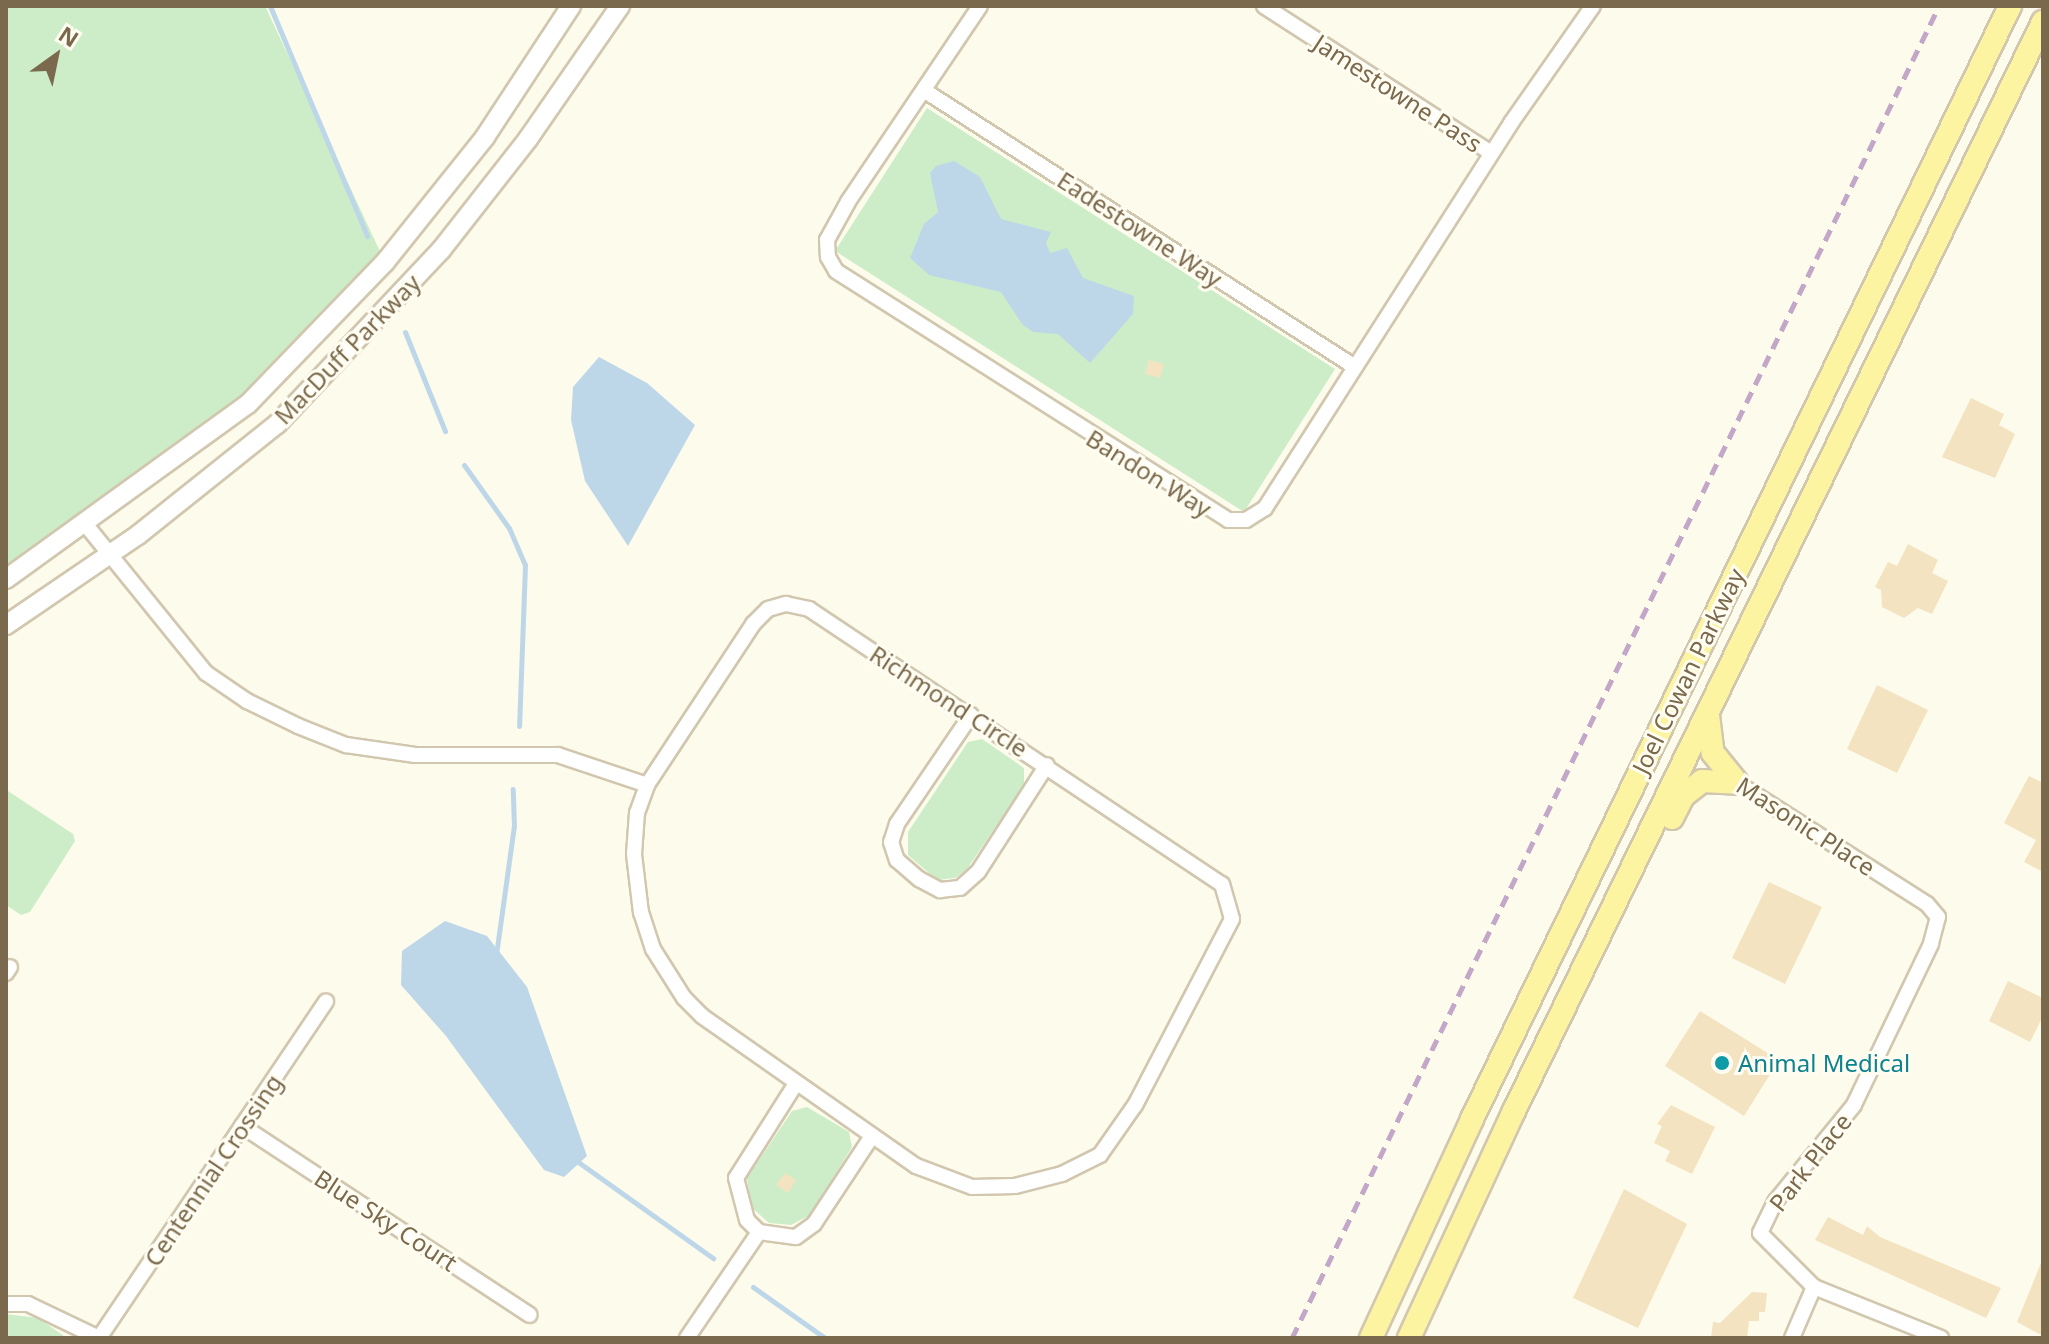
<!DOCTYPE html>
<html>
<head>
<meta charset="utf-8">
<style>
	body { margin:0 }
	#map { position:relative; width:2049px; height:1344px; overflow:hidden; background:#fdfbeb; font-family:"Noto Sans",sans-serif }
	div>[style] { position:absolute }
	.green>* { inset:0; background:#cdedc8 }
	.water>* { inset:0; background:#bdd7e9 }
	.stream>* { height:5px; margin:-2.5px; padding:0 2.5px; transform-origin:2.5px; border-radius:2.5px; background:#bdd7e9 }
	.building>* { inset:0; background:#f4e3c1 }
	.roads { filter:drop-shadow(2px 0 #d1c7af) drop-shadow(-2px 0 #d1c7af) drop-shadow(0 2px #d1c7af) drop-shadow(0 -2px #d1c7af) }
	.minor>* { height:14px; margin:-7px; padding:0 7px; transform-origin:7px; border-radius:7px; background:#fff }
	.tertiary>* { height:18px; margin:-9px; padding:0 9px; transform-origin:9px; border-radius:9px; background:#fff }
	.primary>* { height:22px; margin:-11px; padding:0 11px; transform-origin:11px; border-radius:11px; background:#fdf4a2 }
	.rail>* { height:5px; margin-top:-2.5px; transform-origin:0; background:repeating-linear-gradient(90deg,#c3a7c9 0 12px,transparent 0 20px) }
	.dots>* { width:22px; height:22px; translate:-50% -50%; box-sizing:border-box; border:4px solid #fffdf2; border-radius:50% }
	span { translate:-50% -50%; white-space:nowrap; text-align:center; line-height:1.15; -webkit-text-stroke:6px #fffdf2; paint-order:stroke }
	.street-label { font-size:24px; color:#7a694c }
	.culture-label { font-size:24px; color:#0d838f }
	.left { translate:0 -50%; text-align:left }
	.frame { position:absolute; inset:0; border:8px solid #7a694c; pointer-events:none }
	.north { position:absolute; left:16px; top:16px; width:80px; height:80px; -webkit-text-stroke:6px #fffdf2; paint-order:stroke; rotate:33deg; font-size:22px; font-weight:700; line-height:32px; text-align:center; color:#7a694c }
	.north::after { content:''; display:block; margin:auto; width:28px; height:36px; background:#7a694c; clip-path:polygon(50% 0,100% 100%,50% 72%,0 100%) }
</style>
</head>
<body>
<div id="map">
	<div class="green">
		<i style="clip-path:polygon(6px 6px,265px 6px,385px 262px,248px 404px,6px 575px)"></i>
		<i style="clip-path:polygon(927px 108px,1335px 369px,1244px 512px,835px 251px)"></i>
		<i style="clip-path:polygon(982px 739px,1024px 768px,1024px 785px,967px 869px,955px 878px,937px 880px,908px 855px,908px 832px,968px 742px)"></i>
		<i style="clip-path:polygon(8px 791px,73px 834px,75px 841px,30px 912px,21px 915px,6px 905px)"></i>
		<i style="clip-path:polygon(807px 1107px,849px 1132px,852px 1147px,810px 1215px,791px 1225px,769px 1223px,751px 1207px,747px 1178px,792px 1111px)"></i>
		<i style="clip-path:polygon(6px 1314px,38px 1318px,67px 1338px,6px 1338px)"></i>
	</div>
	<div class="water">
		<i style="clip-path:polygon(954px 161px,980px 177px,1001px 219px,1051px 232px,1046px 243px,1050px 253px,1067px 248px,1083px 278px,1134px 296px,1133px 314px,1090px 363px,1058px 334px,1033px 332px,1022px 324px,1001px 292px,929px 275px,910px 258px,924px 224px,938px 212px,930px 173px,936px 166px)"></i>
		<i style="clip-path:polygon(599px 357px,647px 383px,695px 425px,628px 546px,585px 481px,571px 420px,573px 387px)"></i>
		<i style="clip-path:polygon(445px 921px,487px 936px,527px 987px,587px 1156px,564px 1177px,544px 1170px,446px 1036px,401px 985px,402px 951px)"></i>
	</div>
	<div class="stream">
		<i style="left:270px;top:6px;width:250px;rotate:67.1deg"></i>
		<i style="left:405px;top:332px;width:107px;rotate:68deg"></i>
		<i style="left:464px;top:465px;width:77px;rotate:54.5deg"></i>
		<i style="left:509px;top:528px;width:40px;rotate:66.6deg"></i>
		<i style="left:525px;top:565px;width:161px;rotate:92.1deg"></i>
		<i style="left:496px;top:955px;width:130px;rotate:-82.1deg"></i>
		<i style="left:514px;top:826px;width:37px;rotate:-92deg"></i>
		<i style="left:574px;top:1159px;width:171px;rotate:35.5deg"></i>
		<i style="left:753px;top:1287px;width:88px;rotate:35.3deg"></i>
	</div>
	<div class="building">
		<i style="clip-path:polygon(1149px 360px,1164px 364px,1160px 378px,1145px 374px)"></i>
		<i style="clip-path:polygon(1971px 398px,2004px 414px,1999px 425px,2015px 434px,1995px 478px,1942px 457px)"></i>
		<i style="clip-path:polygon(1908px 544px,1938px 560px,1932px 573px,1948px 581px,1932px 614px,1918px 608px,1904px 618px,1882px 607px,1881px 590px,1875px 587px,1888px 562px,1897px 566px)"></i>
		<i style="clip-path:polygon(1877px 685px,1928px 710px,1897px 773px,1847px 749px)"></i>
		<i style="clip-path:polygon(2029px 776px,2043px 783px,2043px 872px,2024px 862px,2036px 840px,2004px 823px)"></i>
		<i style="clip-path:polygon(1769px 882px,1822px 907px,1785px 984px,1732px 958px)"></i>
		<i style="clip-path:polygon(2008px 981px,2043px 998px,2043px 1016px,2030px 1042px,1989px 1021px)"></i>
		<i style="clip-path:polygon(1700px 1011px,1779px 1060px,1744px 1116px,1665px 1066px)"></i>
		<i style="clip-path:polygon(1671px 1105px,1715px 1127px,1692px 1174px,1665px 1161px,1670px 1151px,1654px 1143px,1662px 1126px,1657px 1124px)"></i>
		<i style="clip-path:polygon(785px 1173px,796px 1180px,788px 1193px,776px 1185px)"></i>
		<i style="clip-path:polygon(1624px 1189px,1687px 1224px,1638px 1328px,1573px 1298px)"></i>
		<i style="clip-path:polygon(1828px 1217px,1863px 1235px,1867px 1226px,1880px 1237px,2001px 1288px,1986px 1318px,1815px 1240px)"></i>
		<i style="clip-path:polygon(2043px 1258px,2043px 1336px,2017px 1322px)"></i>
		<i style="clip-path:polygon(1752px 1292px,1767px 1293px,1765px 1312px,1759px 1312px,1759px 1321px,1749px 1321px,1747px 1338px,1711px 1338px,1713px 1322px,1720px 1323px)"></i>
	</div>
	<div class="roads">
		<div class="minor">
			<i style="left:980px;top:6px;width:236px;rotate:124deg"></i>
			<i style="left:848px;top:202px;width:43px;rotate:118.9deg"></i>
			<i style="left:827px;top:240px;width:17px;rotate:87deg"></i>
			<i style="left:828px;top:257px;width:16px;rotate:60deg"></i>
			<i style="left:836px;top:271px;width:464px;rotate:32.4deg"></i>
			<i style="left:1228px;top:520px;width:18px"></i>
			<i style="left:1246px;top:520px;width:22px;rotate:-32deg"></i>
			<i style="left:1265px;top:508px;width:457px;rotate:-57.4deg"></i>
			<i style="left:1511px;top:123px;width:143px;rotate:-55deg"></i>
			<i style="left:1264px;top:6px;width:270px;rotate:32.9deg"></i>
			<i style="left:925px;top:91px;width:511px;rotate:32.69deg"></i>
			<i style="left:86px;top:525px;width:191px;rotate:51deg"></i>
			<i style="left:206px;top:673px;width:50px;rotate:34.3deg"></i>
			<i style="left:247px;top:701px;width:57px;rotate:26.1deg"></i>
			<i style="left:298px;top:726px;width:52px;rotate:21.6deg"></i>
			<i style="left:346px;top:745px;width:70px;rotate:8.2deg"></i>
			<i style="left:415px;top:755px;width:143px"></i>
			<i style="left:558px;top:755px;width:94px;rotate:18.6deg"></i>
			<i style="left:786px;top:604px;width:24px;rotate:12deg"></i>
			<i style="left:809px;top:609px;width:496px;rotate:33.7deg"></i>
			<i style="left:1222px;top:884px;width:36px;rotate:74deg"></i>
			<i style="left:1232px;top:919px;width:210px;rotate:117.5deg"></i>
			<i style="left:1135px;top:1105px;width:61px;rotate:125deg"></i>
			<i style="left:1100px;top:1155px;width:42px;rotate:153.4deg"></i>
			<i style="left:1062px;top:1174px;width:49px;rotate:165.7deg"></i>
			<i style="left:1015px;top:1186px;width:43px;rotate:178.7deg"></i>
			<i style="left:972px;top:1187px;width:60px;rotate:-159.4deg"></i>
			<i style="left:916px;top:1166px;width:261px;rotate:-145deg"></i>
			<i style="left:702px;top:1016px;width:25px;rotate:-135deg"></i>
			<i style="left:684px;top:998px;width:58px;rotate:-122.3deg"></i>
			<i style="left:653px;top:949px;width:38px;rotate:-108deg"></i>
			<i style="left:641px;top:913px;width:59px;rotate:-96.8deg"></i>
			<i style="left:634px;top:854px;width:41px;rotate:-85.8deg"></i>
			<i style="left:637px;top:813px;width:30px;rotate:-70deg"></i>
			<i style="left:647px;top:785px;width:193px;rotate:-56.6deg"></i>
			<i style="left:753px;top:624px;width:21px;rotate:-45deg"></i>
			<i style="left:768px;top:609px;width:19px;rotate:-16deg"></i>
			<i style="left:971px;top:715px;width:132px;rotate:124.2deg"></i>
			<i style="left:897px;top:824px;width:19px;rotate:108deg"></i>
			<i style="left:891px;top:842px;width:19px;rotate:72deg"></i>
			<i style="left:897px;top:860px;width:29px;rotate:41deg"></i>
			<i style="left:919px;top:879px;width:24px;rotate:28deg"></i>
			<i style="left:940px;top:890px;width:20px;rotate:-6deg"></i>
			<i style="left:960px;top:888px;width:24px;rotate:-42deg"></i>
			<i style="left:978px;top:872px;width:127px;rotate:-57.2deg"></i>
			<i style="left:1737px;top:783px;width:225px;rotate:32.5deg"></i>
			<i style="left:1927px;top:904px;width:17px;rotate:50deg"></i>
			<i style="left:1938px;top:917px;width:28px;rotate:105deg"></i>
			<i style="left:1931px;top:944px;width:178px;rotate:115.6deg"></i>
			<i style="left:1854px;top:1105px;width:125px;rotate:129.2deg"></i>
			<i style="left:1775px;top:1202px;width:34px;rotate:116deg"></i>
			<i style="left:1760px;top:1233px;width:76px;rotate:45deg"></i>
			<i style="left:1814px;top:1287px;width:137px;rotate:21.9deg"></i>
			<i style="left:6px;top:973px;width:7px;rotate:-56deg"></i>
			<i style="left:795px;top:1085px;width:110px;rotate:122.4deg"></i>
			<i style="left:736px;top:1178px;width:43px;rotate:75.3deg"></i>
			<i style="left:747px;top:1220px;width:17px;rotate:45deg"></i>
			<i style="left:759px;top:1232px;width:37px;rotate:8deg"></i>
			<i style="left:796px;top:1237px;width:22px;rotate:-36deg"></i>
			<i style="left:814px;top:1224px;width:105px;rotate:-56.6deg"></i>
			<i style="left:242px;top:1126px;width:344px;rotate:33.3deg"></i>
			<i style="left:6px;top:1304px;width:22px"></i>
			<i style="left:28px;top:1304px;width:79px;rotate:25.6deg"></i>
			<i style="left:99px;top:1338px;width:406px;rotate:-56deg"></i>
			<i style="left:687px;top:1338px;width:128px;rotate:-55.8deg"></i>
			<i style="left:1792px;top:1338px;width:56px;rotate:-66.7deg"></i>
		</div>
		<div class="tertiary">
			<i style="left:6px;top:579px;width:299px;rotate:-35.9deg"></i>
			<i style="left:248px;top:404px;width:197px;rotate:-46deg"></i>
			<i style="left:385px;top:262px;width:160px;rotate:-51.3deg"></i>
			<i style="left:485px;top:137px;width:157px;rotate:-56.7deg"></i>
			<i style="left:6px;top:625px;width:160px;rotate:-34.3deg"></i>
			<i style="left:138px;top:535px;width:178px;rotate:-38.6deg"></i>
			<i style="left:277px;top:424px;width:239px;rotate:-46.7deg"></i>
			<i style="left:441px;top:250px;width:141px;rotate:-51.9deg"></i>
			<i style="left:528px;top:139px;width:162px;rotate:-55.3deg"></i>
		</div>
		<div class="primary">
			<i style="left:1708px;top:715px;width:38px;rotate:83deg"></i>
			<i style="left:1713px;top:753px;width:38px;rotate:51deg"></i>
			<i style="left:1672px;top:818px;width:25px;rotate:-63deg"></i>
			<i style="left:1683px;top:796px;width:24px;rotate:-38deg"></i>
			<i style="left:1702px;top:781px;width:35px;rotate:3deg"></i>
			<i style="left:1371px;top:1338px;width:241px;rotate:-65.2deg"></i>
			<i style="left:1472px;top:1119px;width:1236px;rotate:-64.2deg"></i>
			<i style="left:1409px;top:1338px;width:250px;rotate:-65.2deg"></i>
			<i style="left:1514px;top:1111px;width:1211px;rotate:-64.09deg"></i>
		</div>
	</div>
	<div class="rail">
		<i style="left:1292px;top:1338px;width:1481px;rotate:-64.09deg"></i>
	</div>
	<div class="dots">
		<i style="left:1722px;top:1063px;background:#0f9aa8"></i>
	</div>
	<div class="street-label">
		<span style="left:1398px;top:93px;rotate:33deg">Jamestowne Pass</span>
		<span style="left:1140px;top:229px;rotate:33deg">Eadestowne Way</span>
		<span style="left:347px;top:349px;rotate:-46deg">MacDuff Parkway</span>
		<span style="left:1149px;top:473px;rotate:32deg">Bandon Way</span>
		<span style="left:1688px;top:671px;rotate:-64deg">Joel Cowan Parkway</span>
		<span style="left:949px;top:701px;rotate:33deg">Richmond Circle</span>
		<span style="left:1806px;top:826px;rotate:33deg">Masonic Place</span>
		<span style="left:1810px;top:1162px;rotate:-52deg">Park Place</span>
		<span style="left:213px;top:1170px;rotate:-56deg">Centennial Crossing</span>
		<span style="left:386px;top:1220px;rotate:33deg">Blue Sky Court</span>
	</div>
	<div class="culture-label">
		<span class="left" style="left:1738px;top:1063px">Animal Medical</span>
	</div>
	<div class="frame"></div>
	<div class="north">N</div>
</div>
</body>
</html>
